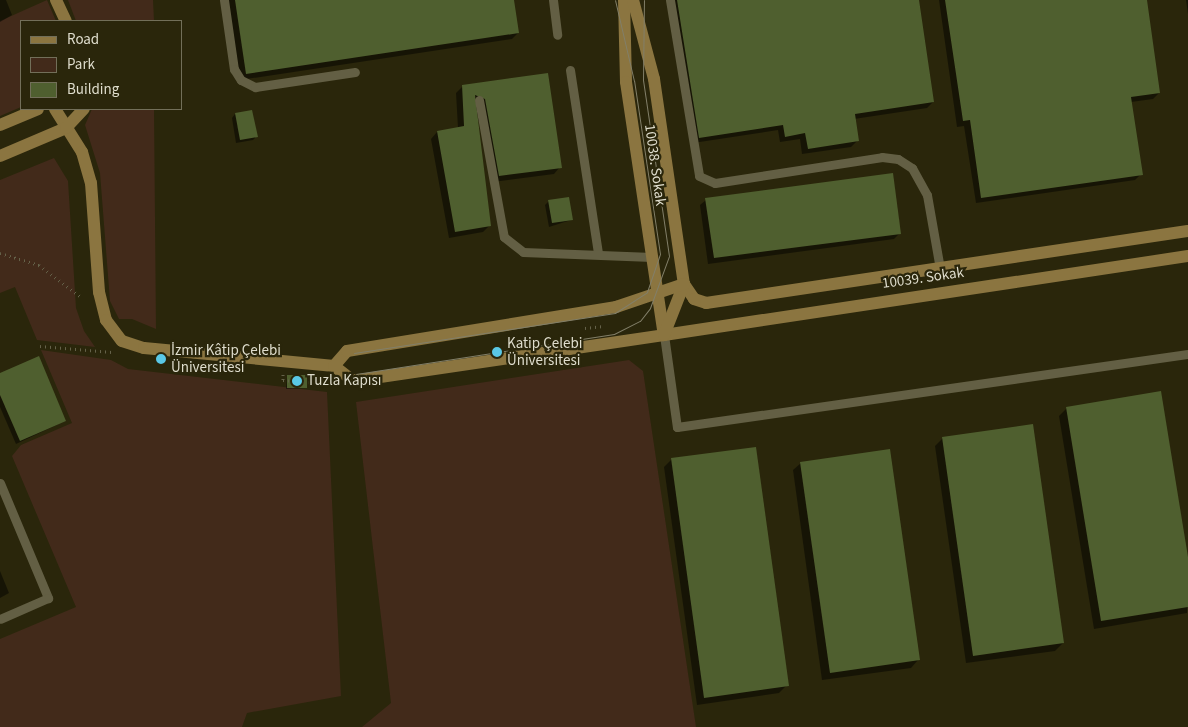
<!DOCTYPE html>
<html>
<head>
<meta charset="utf-8">
<style>
	body { margin:0 }
	#map { position:relative; width:1188px; height:727px; overflow:hidden; background:#2a260b; font-family:"Source Sans 3",sans-serif }
	div>[style] { position:absolute }
	.green>* { inset:0; background:#422a1a }
	.shadow>* { inset:0; background:#0007 }
	.building>* { inset:0; background:#4f5f2f }
	.path>* { height:3px; margin-top:-1.5px; transform-origin:0; background:repeating-linear-gradient(90deg,#65624a 0 1px,transparent 0 5px) }
	.lane>* { height:9px; margin:-4.5px; padding:0 4.5px; transform-origin:4.5px; border-radius:4.5px; background:#635f44 }
	.secondary>* { height:12px; margin:-6px; padding:0 6px; transform-origin:6px; border-radius:6px; background:#8b7540 }
	.tram>* { height:1px; margin:-0.5px; padding:0 0.5px; transform-origin:0.5px; border-radius:0.5px; background:#827f69 }
	.dots>* { width:14px; height:14px; translate:-50% -50%; box-sizing:border-box; border:2px solid #2a260b; border-radius:50% }
	span { translate:-50% -50%; white-space:nowrap; text-align:center; line-height:1.15; -webkit-text-stroke:4.5px #2a260b; paint-order:stroke }
	.street-label { font-size:15px; color:#dfddcd }
	.poi-label { font-size:15px; color:#dfddcd }
	.left { translate:0 -50%; text-align:left }
	.legend { position:absolute; left:20px; top:20px; width:162px; height:90px; box-sizing:border-box; background:#2a260b; border:1px solid #726f59; margin:0; padding:6px 9px; list-style:none; font-size:15px; color:#dfddcd }
	.legend li { display:flex; align-items:center; gap:10px; height:25px }
	.legend b { width:25px; border:1px solid #726f59 }
</style>
</head>
<body>
<div id="map">
	<div class="green">
		<i style="clip-path:polygon(47px 0,56px 21px,21px 21px,21px 107px,0 116px,0 21px)"></i>
		<i style="clip-path:polygon(68px 0,153px 0,154px 21px,76px 21px)"></i>
		<i style="clip-path:polygon(92px 109px,154px 109px,156px 329px,132px 319px,119px 319px,110px 301px,100px 173px,85px 125px)"></i>
		<i style="clip-path:polygon(54px 158px,68px 181px,76px 308px,84px 331px,95px 347px,37px 340px,15px 287px,0 293px,0 180px)"></i>
		<i style="clip-path:polygon(41px 350px,111px 360px,128px 369px,327px 392px,341px 696px,247px 713px,242px 727px,0 727px,0 639px,76px 607px,12px 456px,21px 445px,72px 423px)"></i>
		<i style="clip-path:polygon(629px 360px,643px 371px,696px 727px,362px 727px,391px 703px,356px 402px)"></i>
	</div>
	<div class="shadow">
		<i style="clip-path:polygon(0 0,6px 0,12px 15px,0 22px)"></i>
		<i style="clip-path:polygon(228px 0,513px 0,518px 33px,512px 39px,240px 80px)"></i>
		<i style="clip-path:polygon(671px 0,918px 0,933px 102px,927px 108px,854px 119px,857px 141px,851px 147px,802px 154px,800px 139px,780px 142px,778px 130px,693px 143px)"></i>
		<i style="clip-path:polygon(939px 0,1146px 0,1159px 93px,1153px 99px,1131px 102px,1141px 174px,1135px 180px,976px 203px,964px 126px,957px 127px)"></i>
		<i style="clip-path:polygon(1186px 0,1188px 0,1188px 14px)"></i>
		<i style="clip-path:polygon(547px 74px,560px 167px,554px 174px,493px 182px,475px 104px,490px 225px,483px 232px,449px 238px,431px 139px,437px 132px,458px 128px,456px 93px,463px 86px)"></i>
		<i style="clip-path:polygon(235px 114px,257px 136px,253px 140px,236px 143px,232px 118px)"></i>
		<i style="clip-path:polygon(706px 200px,900px 233px,894px 239px,708px 264px,700px 205px)"></i>
		<i style="clip-path:polygon(549px 201px,571px 220px,549px 227px,545px 205px)"></i>
		<i style="clip-path:polygon(0 375px,65px 421px,16px 444px,0 407px)"></i>
		<i style="clip-path:polygon(287px 376px,305px 388px,286px 389px)"></i>
		<i style="clip-path:polygon(1067px 408px,1188px 565px,1187px 613px,1094px 629px,1059px 416px)"></i>
		<i style="clip-path:polygon(943px 438px,1063px 643px,1055px 651px,966px 663px,935px 446px)"></i>
		<i style="clip-path:polygon(672px 459px,787px 685px,779px 693px,697px 705px,664px 467px)"></i>
		<i style="clip-path:polygon(801px 463px,918px 660px,911px 668px,822px 680px,793px 470px)"></i>
		<i style="clip-path:polygon(0 571px,9px 593px,0 598px)"></i>
	</div>
	<div class="building">
		<i style="clip-path:polygon(235px 0,514px 0,519px 33px,246px 74px)"></i>
		<i style="clip-path:polygon(677px 0,919px 0,934px 102px,855px 114px,859px 141px,808px 149px,805px 133px,785px 137px,783px 125px,699px 138px)"></i>
		<i style="clip-path:polygon(945px 0,1147px 0,1160px 93px,1131px 97px,1143px 175px,981px 198px,970px 120px,963px 121px)"></i>
		<i style="clip-path:polygon(548px 73px,562px 168px,499px 176px,485px 99px,475px 95px,491px 226px,455px 232px,437px 131px,464px 126px,462px 85px)"></i>
		<i style="clip-path:polygon(252px 110px,258px 137px,240px 140px,235px 113px)"></i>
		<i style="clip-path:polygon(893px 173px,901px 234px,714px 258px,705px 198px)"></i>
		<i style="clip-path:polygon(569px 197px,573px 220px,552px 223px,548px 200px)"></i>
		<i style="clip-path:polygon(39px 356px,66px 421px,20px 441px,0 395px,0 373px)"></i>
		<i style="clip-path:polygon(287px 375px,307px 375px,307px 388px,287px 388px)"></i>
		<i style="clip-path:polygon(1161px 391px,1188px 557px,1188px 607px,1101px 621px,1066px 407px)"></i>
		<i style="clip-path:polygon(1033px 424px,1064px 643px,973px 656px,942px 437px)"></i>
		<i style="clip-path:polygon(756px 447px,789px 686px,704px 698px,671px 458px)"></i>
		<i style="clip-path:polygon(890px 449px,920px 660px,830px 673px,800px 462px)"></i>
	</div>
	<div class="path">
		<i style="left:0;top:253px;width:41px;rotate:17.1deg"></i>
		<i style="left:39px;top:265px;width:51px;rotate:37.1deg"></i>
		<i style="left:585px;top:328px;width:19px;rotate:-6deg"></i>
		<i style="left:40px;top:346px;width:72px;rotate:4.8deg"></i>
		<i style="left:283px;top:374px;width:6px;rotate:90deg"></i>
		<i style="left:283px;top:380px;width:33px;rotate:5deg"></i>
		<i style="left:316px;top:383px;width:6px;rotate:-51deg"></i>
	</div>
	<div class="lane">
		<i style="left:224px;top:0;width:70px;rotate:81.8deg"></i>
		<i style="left:234px;top:69px;width:13px;rotate:58deg"></i>
		<i style="left:241px;top:80px;width:16px;rotate:27deg"></i>
		<i style="left:255px;top:87px;width:101px;rotate:-8.5deg"></i>
		<i style="left:553px;top:0;width:35px;rotate:83deg"></i>
		<i style="left:670px;top:0;width:178px;rotate:80.6deg"></i>
		<i style="left:699px;top:176px;width:17px;rotate:24deg"></i>
		<i style="left:715px;top:183px;width:169px;rotate:-8.8deg"></i>
		<i style="left:882px;top:157px;width:16px;rotate:7deg"></i>
		<i style="left:898px;top:159px;width:17px;rotate:33deg"></i>
		<i style="left:912px;top:168px;width:31px;rotate:61deg"></i>
		<i style="left:927px;top:195px;width:75px;rotate:80deg"></i>
		<i style="left:570px;top:70px;width:186px;rotate:81.3deg"></i>
		<i style="left:479px;top:100px;width:139px;rotate:79.7deg"></i>
		<i style="left:504px;top:237px;width:24px;rotate:38deg"></i>
		<i style="left:523px;top:252px;width:129px;rotate:2.2deg"></i>
		<i style="left:664px;top:335px;width:93px;rotate:82deg"></i>
		<i style="left:677px;top:427px;width:516px;rotate:-8.13deg"></i>
		<i style="left:0;top:483px;width:125px;rotate:67.3deg"></i>
		<i style="left:48px;top:598px;width:52px;rotate:156.4deg"></i>
	</div>
	<div class="secondary">
		<i style="left:56px;top:0;width:23px;rotate:65deg"></i>
		<i style="left:624px;top:0;width:82px;rotate:88.6deg"></i>
		<i style="left:626px;top:82px;width:256px;rotate:81.5deg"></i>
		<i style="left:664px;top:335px;width:530px;rotate:-8.57deg"></i>
		<i style="left:633px;top:0;width:82px;rotate:75.1deg"></i>
		<i style="left:654px;top:79px;width:207px;rotate:81.7deg"></i>
		<i style="left:684px;top:284px;width:18px;rotate:56deg"></i>
		<i style="left:694px;top:299px;width:13px;rotate:18deg"></i>
		<i style="left:706px;top:303px;width:487px;rotate:-8.5deg"></i>
		<i style="left:55px;top:109px;width:51px;rotate:57.9deg"></i>
		<i style="left:82px;top:152px;width:32px;rotate:74deg"></i>
		<i style="left:91px;top:183px;width:109px;rotate:85.8deg"></i>
		<i style="left:99px;top:292px;width:29px;rotate:76deg"></i>
		<i style="left:106px;top:320px;width:26px;rotate:53deg"></i>
		<i style="left:122px;top:341px;width:23px;rotate:18deg"></i>
		<i style="left:144px;top:348px;width:191px;rotate:5.4deg"></i>
		<i style="left:334px;top:366px;width:24px;rotate:38deg"></i>
		<i style="left:353px;top:381px;width:314px;rotate:-8.4deg"></i>
		<i style="left:664px;top:335px;width:55px;rotate:-68.6deg"></i>
		<i style="left:0;top:125px;width:41px;rotate:-22.8deg"></i>
		<i style="left:0;top:156px;width:72px;rotate:-23deg"></i>
		<i style="left:66px;top:128px;width:26px;rotate:-47deg"></i>
		<i style="left:334px;top:366px;width:20px;rotate:-49deg"></i>
		<i style="left:347px;top:351px;width:273px;rotate:-9.3deg"></i>
		<i style="left:616px;top:307px;width:72px;rotate:-18.7deg"></i>
	</div>
	<div class="tram">
		<i style="left:354px;top:353px;width:264px;rotate:-8.7deg"></i>
		<i style="left:615px;top:313px;width:38px;rotate:-33deg"></i>
		<i style="left:647px;top:292px;width:40px;rotate:-71.1deg"></i>
		<i style="left:660px;top:254px;width:175px;rotate:-98.5deg"></i>
		<i style="left:634px;top:81px;width:83px;rotate:-103.2deg"></i>
		<i style="left:356px;top:374px;width:261px;rotate:-8.8deg"></i>
		<i style="left:614px;top:334px;width:29px;rotate:-27deg"></i>
		<i style="left:640px;top:321px;width:16px;rotate:-52deg"></i>
		<i style="left:650px;top:308px;width:55px;rotate:-69.9deg"></i>
		<i style="left:669px;top:256px;width:178px;rotate:-98.4deg"></i>
		<i style="left:643px;top:80px;width:80px;rotate:-89.3deg"></i>
	</div>
	<div class="dots">
		<i style="left:497px;top:352px;background:#5ac8e6"></i>
		<i style="left:161px;top:359px;background:#5ac8e6"></i>
		<i style="left:297px;top:381px;background:#5ac8e6"></i>
	</div>
	<div class="street-label">
		<span style="left:655px;top:165px;rotate:82deg">10038. Sokak</span>
		<span style="left:923px;top:278px;rotate:-8deg">10039. Sokak</span>
	</div>
	<div class="poi-label">
		<span class="left" style="left:507px;top:352px">Katip Çelebi<br>Üniversitesi</span>
		<span class="left" style="left:171px;top:359px">İzmir Kâtip Çelebi<br>Üniversitesi</span>
		<span class="left" style="left:307px;top:381px">Tuzla Kapısı</span>
	</div>
	<ul class="legend">
	<li><b style="height:6px;background:#8b7540"></b>Road</li>
	<li><b style="height:14px;background:#422a1a"></b>Park</li>
	<li><b style="height:14px;background:#4f5f2f"></b>Building</li>
	</ul>
</div>
</body>
</html>
